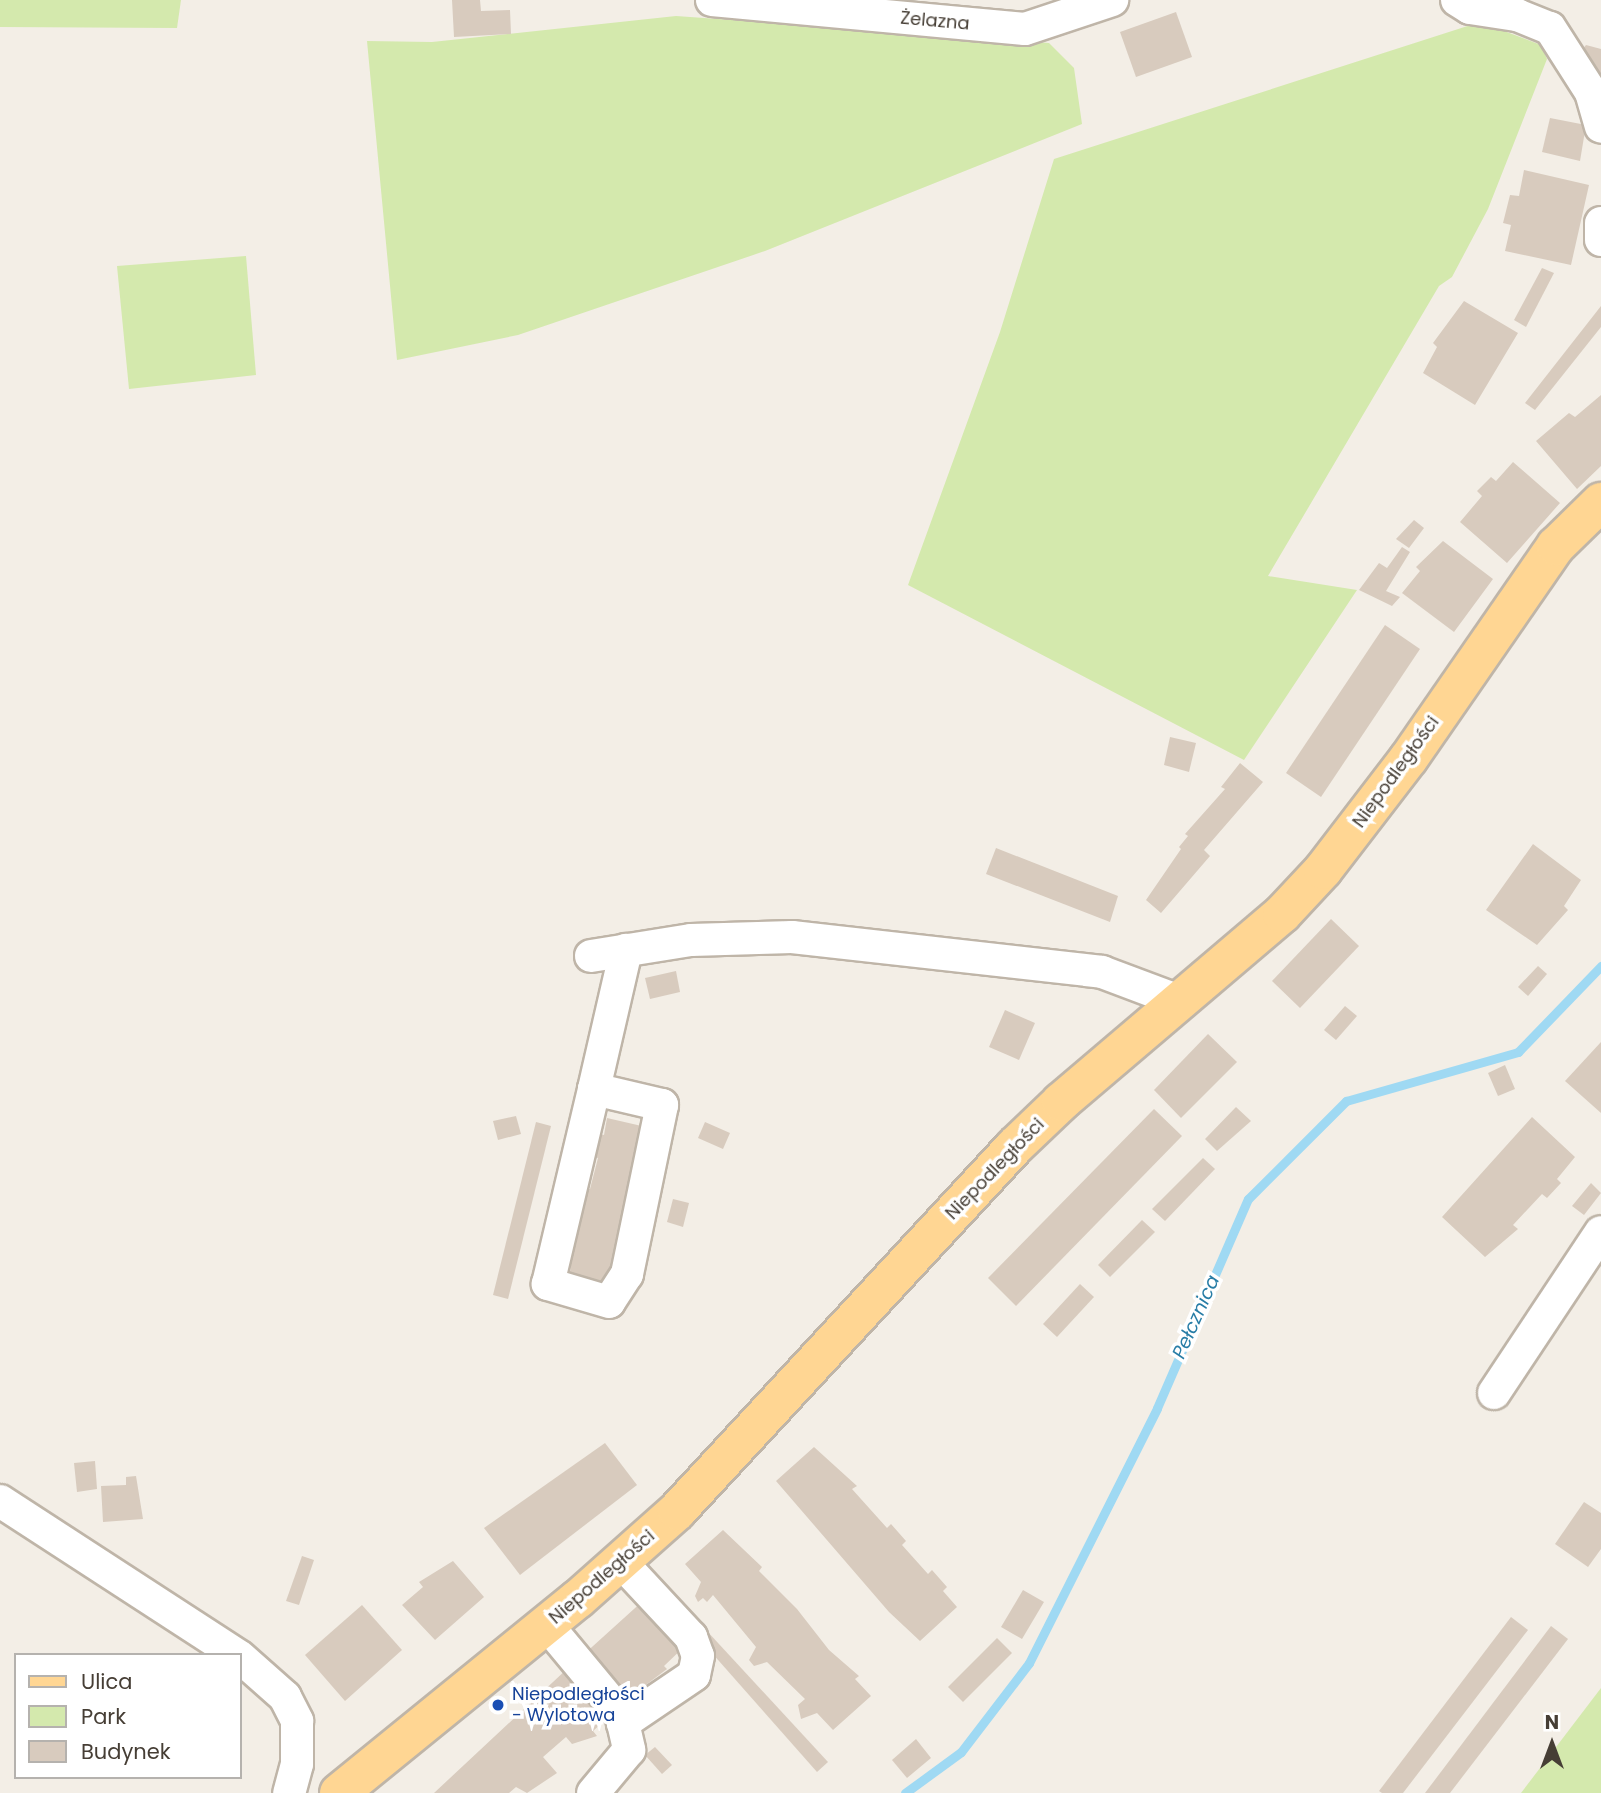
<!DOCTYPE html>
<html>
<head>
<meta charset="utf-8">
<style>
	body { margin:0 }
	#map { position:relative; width:1601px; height:1793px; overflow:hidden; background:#f3eee6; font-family:Poppins,sans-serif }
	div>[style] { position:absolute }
	.green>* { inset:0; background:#d4e9ad }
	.stream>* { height:9px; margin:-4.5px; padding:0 4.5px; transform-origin:4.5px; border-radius:4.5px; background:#9fd9f3 }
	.building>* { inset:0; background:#d8cbbe }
	.roads { filter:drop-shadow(2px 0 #bfb5a8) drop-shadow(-2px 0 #bfb5a8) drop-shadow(0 2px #bfb5a8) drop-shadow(0 -2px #bfb5a8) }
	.minor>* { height:32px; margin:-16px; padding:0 16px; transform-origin:16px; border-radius:16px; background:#fff }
	.major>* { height:38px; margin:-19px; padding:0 19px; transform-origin:19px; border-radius:19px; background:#ffd693 }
	.dots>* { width:19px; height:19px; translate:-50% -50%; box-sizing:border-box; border:4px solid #fff; border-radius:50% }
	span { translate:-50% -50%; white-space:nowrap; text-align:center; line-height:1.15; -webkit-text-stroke:7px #fff; paint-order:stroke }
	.street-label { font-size:18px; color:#463e35 }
	.transit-label { font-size:18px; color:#164399 }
	.left { translate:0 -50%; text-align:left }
	.water-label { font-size:19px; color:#287da6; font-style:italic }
	.legend { position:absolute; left:14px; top:1653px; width:228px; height:126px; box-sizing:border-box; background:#fff; border:2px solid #b5b2ae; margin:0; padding:9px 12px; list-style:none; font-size:21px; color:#463e35 }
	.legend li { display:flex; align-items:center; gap:14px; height:35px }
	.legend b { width:35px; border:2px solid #b5b2ae }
	.north { position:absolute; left:1517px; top:1709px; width:70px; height:70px; -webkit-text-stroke:5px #fff; paint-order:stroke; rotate:0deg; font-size:19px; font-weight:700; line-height:28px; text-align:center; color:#463e35 }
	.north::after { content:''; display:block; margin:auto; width:24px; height:32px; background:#463e35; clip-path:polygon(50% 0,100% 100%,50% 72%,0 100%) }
</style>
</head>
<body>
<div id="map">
	<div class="green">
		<i style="clip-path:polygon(0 0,181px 0,177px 28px,0 27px)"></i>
		<i style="clip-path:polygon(676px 16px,1049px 43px,1074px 68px,1082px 124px,765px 251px,518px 335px,397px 360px,367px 41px,432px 42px)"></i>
		<i style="clip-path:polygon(1480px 22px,1541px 45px,1547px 59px,1488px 209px,1452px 277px,1439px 286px,1268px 576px,1357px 590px,1244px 760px,908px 585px,1000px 332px,1054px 159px)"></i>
		<i style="clip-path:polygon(246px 256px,256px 375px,129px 389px,117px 266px)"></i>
		<i style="clip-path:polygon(1601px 1688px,1601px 1793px,1521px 1793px)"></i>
	</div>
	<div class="stream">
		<i style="left:905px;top:1793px;width:69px;rotate:-36.2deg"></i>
		<i style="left:961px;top:1752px;width:112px;rotate:-52.6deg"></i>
		<i style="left:1029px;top:1663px;width:285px;rotate:-63.3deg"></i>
		<i style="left:1157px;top:1408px;width:228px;rotate:-66.5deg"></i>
		<i style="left:1248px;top:1199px;width:139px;rotate:-45deg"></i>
		<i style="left:1346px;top:1101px;width:179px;rotate:-15.9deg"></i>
		<i style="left:1518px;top:1052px;width:120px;rotate:-46deg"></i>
	</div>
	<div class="building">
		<i style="clip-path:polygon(452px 0,480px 0,481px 11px,510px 10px,511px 34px,454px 37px)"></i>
		<i style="clip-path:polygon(1176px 12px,1192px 57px,1136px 77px,1120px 32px)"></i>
		<i style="clip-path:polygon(1586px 45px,1601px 49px,1601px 94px,1582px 50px)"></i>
		<i style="clip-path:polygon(1550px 118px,1586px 125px,1580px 161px,1542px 152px)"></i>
		<i style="clip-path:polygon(1524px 170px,1589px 185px,1571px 265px,1505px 251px,1511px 225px,1503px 223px,1510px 195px,1519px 196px)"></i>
		<i style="clip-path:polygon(1542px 268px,1554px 273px,1526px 327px,1514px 320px)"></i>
		<i style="clip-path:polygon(1464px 301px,1518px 333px,1475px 405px,1423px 373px,1437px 347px,1433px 343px)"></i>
		<i style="clip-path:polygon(1601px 306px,1601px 327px,1535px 410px,1525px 403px)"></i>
		<i style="clip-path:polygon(1601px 395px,1601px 466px,1577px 489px,1536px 441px,1569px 413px,1575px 417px)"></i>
		<i style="clip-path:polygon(1513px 462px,1560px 503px,1507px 563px,1460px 522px,1482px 496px,1477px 491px,1491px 477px,1496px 481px)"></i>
		<i style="clip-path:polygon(1414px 520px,1424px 528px,1409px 548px,1396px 539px)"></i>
		<i style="clip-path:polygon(1443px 541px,1493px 579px,1454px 632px,1402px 593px,1420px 571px,1416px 567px)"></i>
		<i style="clip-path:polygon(1402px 547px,1410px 552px,1386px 591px,1400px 597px,1392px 606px,1359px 590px,1379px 563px,1387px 568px)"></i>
		<i style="clip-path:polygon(1385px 625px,1420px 649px,1321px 797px,1286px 773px)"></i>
		<i style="clip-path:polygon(1170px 737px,1196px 743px,1189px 772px,1164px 765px)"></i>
		<i style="clip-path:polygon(1240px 763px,1263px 782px,1204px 850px,1210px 856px,1161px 913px,1146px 900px,1181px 849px,1179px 847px,1188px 836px,1185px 834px,1225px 789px,1221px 787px)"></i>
		<i style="clip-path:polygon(1533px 844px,1581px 880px,1564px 906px,1568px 910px,1537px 945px,1486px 910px)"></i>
		<i style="clip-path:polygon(996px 848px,1118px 896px,1110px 922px,986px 874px)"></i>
		<i style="clip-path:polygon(1331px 919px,1359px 946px,1300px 1008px,1272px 981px)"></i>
		<i style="clip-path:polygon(1538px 966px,1547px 974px,1528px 996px,1518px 987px)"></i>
		<i style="clip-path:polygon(676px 971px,680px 992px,650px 999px,645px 978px)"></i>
		<i style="clip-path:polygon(1345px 1006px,1357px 1016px,1336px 1040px,1324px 1030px)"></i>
		<i style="clip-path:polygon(1005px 1010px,1035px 1023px,1019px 1060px,989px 1047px)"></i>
		<i style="clip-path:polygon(1208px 1034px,1237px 1062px,1181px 1118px,1154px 1090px)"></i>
		<i style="clip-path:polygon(1601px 1042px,1601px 1113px,1565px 1081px)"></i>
		<i style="clip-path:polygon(1505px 1065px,1515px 1089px,1498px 1096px,1488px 1073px)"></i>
		<i style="clip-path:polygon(1236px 1107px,1251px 1121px,1217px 1151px,1205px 1139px)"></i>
		<i style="clip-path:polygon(1154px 1109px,1182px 1136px,1016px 1306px,988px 1278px)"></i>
		<i style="clip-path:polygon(516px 1116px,521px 1134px,498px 1140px,493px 1121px)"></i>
		<i style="clip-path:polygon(1532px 1117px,1575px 1157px,1557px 1179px,1561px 1183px,1547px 1198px,1542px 1194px,1513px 1225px,1518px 1229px,1485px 1257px,1442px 1217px)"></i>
		<i style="clip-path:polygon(607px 1118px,646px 1127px,608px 1288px,569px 1277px,571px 1266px,564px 1264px,569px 1243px,576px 1244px,583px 1213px,577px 1211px,583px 1188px,590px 1189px,598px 1158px,591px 1156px,596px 1133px,604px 1135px)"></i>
		<i style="clip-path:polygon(536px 1122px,551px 1126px,508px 1299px,493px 1295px)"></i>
		<i style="clip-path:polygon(705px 1122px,730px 1133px,723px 1149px,698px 1138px)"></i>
		<i style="clip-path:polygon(1203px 1158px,1215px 1169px,1165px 1221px,1152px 1209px)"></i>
		<i style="clip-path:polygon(1591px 1183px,1601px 1193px,1584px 1215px,1572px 1206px)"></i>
		<i style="clip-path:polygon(673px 1199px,689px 1203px,683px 1227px,667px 1222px)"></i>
		<i style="clip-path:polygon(1142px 1220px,1155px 1232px,1110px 1277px,1098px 1265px)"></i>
		<i style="clip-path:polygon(1080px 1284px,1094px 1297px,1057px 1337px,1043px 1324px)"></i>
		<i style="clip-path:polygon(605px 1443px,637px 1485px,520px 1575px,484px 1528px)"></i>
		<i style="clip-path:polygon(814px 1447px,857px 1486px,852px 1489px,887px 1528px,891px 1524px,906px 1541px,902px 1545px,928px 1574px,932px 1570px,947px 1587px,943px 1591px,957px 1607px,920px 1641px,889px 1612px,776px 1481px)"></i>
		<i style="clip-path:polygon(95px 1461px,97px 1489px,77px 1492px,74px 1463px)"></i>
		<i style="clip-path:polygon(136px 1476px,143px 1519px,103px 1522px,101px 1486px,126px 1485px,126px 1477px)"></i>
		<i style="clip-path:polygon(1584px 1502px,1601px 1513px,1601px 1549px,1588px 1567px,1555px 1544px)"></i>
		<i style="clip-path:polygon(723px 1530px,762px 1567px,759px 1571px,797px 1609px,829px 1650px,859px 1676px,855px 1679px,871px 1696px,833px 1730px,817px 1713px,801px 1719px,798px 1705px,805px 1699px,767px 1662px,754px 1666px,749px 1660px,756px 1647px,713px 1595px,707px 1602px,703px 1598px,698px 1602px,695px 1596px,701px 1582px,685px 1564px)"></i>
		<i style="clip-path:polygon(302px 1556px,314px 1560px,299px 1605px,286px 1601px)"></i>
		<i style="clip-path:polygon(453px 1561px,484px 1597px,435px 1640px,402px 1605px,423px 1587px,419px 1582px)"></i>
		<i style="clip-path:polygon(658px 1578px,828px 1762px,817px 1772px,651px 1584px)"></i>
		<i style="clip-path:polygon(1023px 1590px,1044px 1602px,1022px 1639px,1001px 1627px)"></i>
		<i style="clip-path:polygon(645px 1599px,686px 1645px,664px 1666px,667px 1669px,623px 1702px,582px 1656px)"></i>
		<i style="clip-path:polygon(362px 1605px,402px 1650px,345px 1701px,305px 1655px)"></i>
		<i style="clip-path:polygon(1511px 1617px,1528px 1630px,1403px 1793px,1382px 1793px,1379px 1791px)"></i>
		<i style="clip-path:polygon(1551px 1626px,1568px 1639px,1450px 1793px,1425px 1793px)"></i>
		<i style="clip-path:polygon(997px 1638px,1012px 1653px,963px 1702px,948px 1687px)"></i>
		<i style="clip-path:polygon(568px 1668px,610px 1716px,593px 1731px,597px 1736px,572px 1744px,566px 1737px,543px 1757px,557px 1773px,527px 1793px,516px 1787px,509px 1793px,434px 1793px)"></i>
		<i style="clip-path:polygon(916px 1739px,931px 1758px,907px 1778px,892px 1760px)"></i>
		<i style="clip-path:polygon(655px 1747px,672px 1765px,662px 1774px,645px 1755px)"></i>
	</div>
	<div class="roads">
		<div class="minor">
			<i style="left:712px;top:0;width:314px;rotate:5.3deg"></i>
			<i style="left:1025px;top:29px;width:92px;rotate:-18.4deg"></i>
			<i style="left:1457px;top:0;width:15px;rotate:32deg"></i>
			<i style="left:1470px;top:8px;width:48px;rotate:8.5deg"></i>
			<i style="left:1517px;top:15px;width:35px;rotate:22deg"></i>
			<i style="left:1550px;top:28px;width:76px;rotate:57.4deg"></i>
			<i style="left:1591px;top:92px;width:36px;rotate:74deg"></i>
			<i style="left:1601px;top:223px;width:17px;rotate:90deg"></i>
			<i style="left:591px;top:956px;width:101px;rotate:-9.1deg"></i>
			<i style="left:691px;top:940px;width:101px;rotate:-1.7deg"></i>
			<i style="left:792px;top:937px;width:312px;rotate:6.4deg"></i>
			<i style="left:1102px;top:972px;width:85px;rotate:20.6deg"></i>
			<i style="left:594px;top:1089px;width:70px;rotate:13.2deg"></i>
			<i style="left:662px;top:1105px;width:173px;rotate:101.7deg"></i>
			<i style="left:627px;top:1274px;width:33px;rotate:123deg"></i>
			<i style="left:609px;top:1302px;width:64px;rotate:-163.6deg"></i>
			<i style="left:548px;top:1284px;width:200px;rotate:-76.7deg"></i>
			<i style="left:594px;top:1089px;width:143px;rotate:-77deg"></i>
			<i style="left:1494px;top:1393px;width:193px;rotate:-56.4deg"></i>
			<i style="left:0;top:1501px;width:283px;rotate:33deg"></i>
			<i style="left:621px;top:1562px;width:103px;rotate:47deg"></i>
			<i style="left:691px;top:1637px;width:20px;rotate:70deg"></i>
			<i style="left:698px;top:1656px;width:19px;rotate:102deg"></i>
			<i style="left:694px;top:1675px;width:86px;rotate:145.9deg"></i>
			<i style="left:547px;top:1625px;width:116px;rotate:50.3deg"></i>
			<i style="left:621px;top:1714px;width:37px;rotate:77deg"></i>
			<i style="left:629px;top:1750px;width:56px;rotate:129.9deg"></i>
			<i style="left:240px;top:1657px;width:60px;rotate:41.6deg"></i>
			<i style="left:285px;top:1697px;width:27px;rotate:63deg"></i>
			<i style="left:297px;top:1721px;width:43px;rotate:90deg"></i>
			<i style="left:297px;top:1764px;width:30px;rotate:105deg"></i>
		</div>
		<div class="major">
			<i style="left:339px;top:1793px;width:308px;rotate:-39.1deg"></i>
			<i style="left:578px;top:1599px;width:132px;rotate:-41.6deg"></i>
			<i style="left:677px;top:1511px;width:497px;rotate:-47.2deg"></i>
			<i style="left:1015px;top:1146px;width:64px;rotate:-43.7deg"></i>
			<i style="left:1061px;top:1102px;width:290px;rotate:-40.4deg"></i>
			<i style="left:1282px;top:914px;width:60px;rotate:-47deg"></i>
			<i style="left:1323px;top:870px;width:141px;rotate:-52.5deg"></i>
			<i style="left:1409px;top:758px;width:258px;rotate:-55.3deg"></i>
			<i style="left:1556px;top:546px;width:63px;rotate:-44.4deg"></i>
		</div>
	</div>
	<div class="dots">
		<i style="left:498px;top:1705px;background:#1a4fb4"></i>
	</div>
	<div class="street-label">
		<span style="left:935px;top:21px;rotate:5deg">Żelazna</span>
		<span style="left:1396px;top:772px;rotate:-54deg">Niepodległości</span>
		<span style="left:995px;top:1169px;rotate:-46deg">Niepodległości</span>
		<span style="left:602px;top:1577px;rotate:-41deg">Niepodległości</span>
	</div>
	<div class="transit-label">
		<span class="left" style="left:512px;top:1705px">Niepodległości<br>- Wylotowa</span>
	</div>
	<div class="water-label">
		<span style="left:1196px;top:1317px;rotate:-66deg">Pełcznica</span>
	</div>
	<ul class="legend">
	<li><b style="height:9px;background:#ffd693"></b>Ulica</li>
	<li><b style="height:19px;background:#d4e9ad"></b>Park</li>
	<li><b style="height:19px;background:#d8cbbe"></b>Budynek</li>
	</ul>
	<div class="north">N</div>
</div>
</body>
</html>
